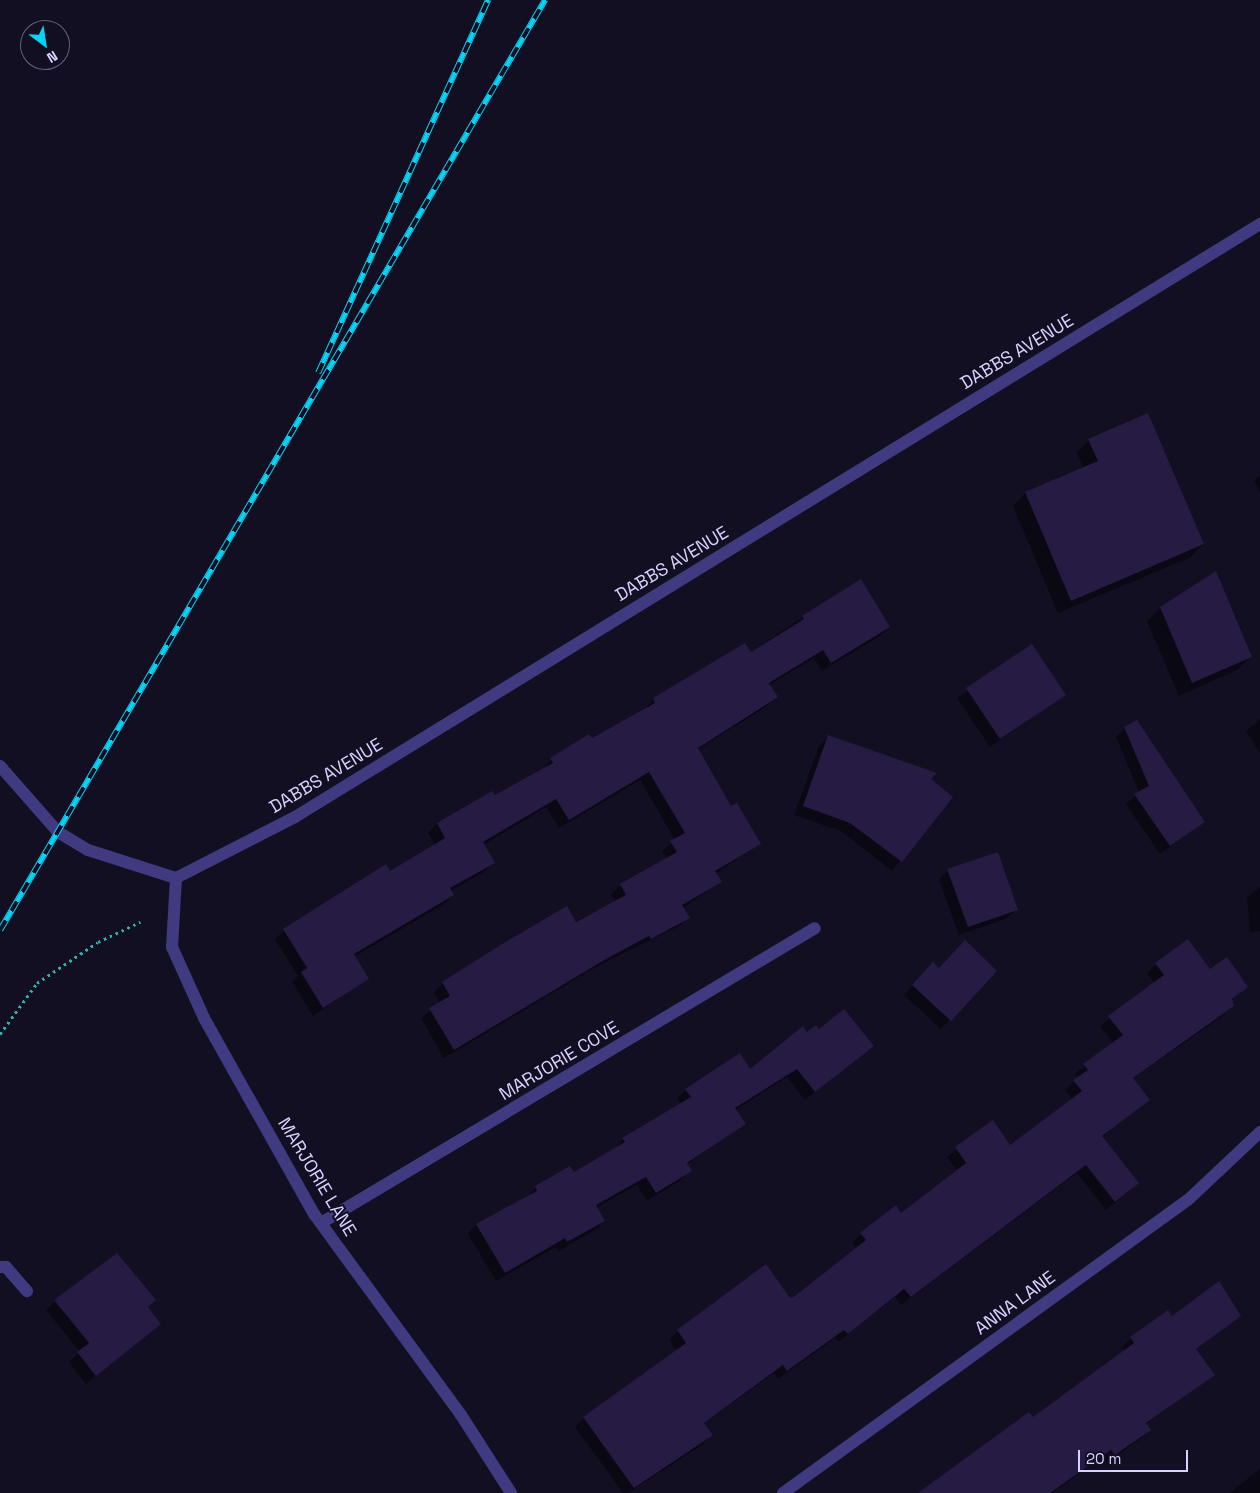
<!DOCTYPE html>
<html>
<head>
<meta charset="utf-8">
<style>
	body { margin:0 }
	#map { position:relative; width:1260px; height:1493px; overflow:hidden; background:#130f23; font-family:"Space Grotesk",sans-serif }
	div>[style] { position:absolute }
	.shadow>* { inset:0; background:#0007 }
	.building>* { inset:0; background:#251b43 }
	.path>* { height:3px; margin-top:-1.5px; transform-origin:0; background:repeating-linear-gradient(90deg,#32b2af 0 2.5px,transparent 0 6.5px) }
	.minor>* { height:12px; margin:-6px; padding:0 6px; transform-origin:6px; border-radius:6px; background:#403b81 }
	.rail>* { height:5.5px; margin-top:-2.75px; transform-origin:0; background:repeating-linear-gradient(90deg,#130f23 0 11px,#07d3f5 0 22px); box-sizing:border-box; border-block:1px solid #07d3f5 }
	span { translate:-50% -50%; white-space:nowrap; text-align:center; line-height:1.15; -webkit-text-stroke:4px #130f23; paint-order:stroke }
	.street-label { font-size:18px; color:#d8d2fe }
	.north { position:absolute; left:20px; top:20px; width:50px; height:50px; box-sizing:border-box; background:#130f23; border:1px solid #625d7b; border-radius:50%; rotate:149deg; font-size:14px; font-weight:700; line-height:20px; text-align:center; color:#d8d2fe }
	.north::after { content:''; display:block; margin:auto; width:18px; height:22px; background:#07d3f5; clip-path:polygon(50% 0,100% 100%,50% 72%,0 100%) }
	.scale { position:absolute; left:1078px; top:1450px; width:110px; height:22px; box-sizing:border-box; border:2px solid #d8d2fe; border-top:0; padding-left:6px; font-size:15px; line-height:18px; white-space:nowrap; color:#d8d2fe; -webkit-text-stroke:4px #130f23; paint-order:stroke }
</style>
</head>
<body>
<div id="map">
	<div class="shadow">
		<i style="clip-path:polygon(1089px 440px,1203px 544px,1191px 557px,1058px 613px,1013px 506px,1025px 493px,1083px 468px,1077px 452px)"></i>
		<i style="clip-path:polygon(1260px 475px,1260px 491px,1254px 481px)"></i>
		<i style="clip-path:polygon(1160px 608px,1251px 657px,1237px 670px,1179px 696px,1147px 621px)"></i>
		<i style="clip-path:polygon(803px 617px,889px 627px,880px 636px,822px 671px,814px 658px,769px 685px,776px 697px,767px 706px,697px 750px,731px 808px,760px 844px,715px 874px,721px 882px,683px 908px,688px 917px,679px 926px,596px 967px,444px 1058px,421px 1018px,440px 1003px,434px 992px,443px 983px,616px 902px,611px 894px,620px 886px,667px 859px,662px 851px,675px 840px,640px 780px,559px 828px,546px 807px,483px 845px,493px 863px,484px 872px,451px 891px,453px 895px,444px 904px,354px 957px,367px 979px,313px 1016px,292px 982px,298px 976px,275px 939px,284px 930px,436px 846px,428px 833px,437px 824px,492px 792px,494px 797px,543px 770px,551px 759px,645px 710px,653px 699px,750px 653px)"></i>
		<i style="clip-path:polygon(1031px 646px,1064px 695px,990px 747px,957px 698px)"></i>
		<i style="clip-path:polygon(1260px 719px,1260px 753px,1246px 731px)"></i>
		<i style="clip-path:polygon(1125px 728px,1204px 822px,1160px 854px,1126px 804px,1139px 792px,1116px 737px)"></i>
		<i style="clip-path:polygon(828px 737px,930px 780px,952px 797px,892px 871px,841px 831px,794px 815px,819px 746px)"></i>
		<i style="clip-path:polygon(948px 870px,1017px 909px,1008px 918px,959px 935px,939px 879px)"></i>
		<i style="clip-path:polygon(1260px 887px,1260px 931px,1250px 932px,1247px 897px)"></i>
		<i style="clip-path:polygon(1156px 964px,1209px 971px,1246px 987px,1231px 1001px,1233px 1006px,1224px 1015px,1132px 1079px,1148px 1100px,1102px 1137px,1137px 1183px,1129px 1192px,1106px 1210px,1077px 1173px,901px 1305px,895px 1297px,838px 1342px,835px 1338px,778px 1379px,774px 1373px,703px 1424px,711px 1435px,703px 1444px,628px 1493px,623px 1493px,575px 1427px,584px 1418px,677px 1351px,669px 1340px,678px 1331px,766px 1266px,789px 1299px,796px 1297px,857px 1249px,852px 1243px,861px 1234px,901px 1214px,957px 1171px,947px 1157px,992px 1122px,1010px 1146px,1073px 1100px,1065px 1090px,1078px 1078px,1075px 1074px,1113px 1043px,1100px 1026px,1155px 984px,1147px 973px)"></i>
		<i style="clip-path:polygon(939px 969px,996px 971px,941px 1029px,904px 995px,924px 973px)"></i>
		<i style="clip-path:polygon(819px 1031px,872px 1046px,805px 1100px,787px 1077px,735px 1110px,744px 1124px,686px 1165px,690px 1171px,681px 1180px,647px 1201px,637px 1185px,596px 1208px,604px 1221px,595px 1230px,558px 1251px,556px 1247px,496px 1281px,468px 1234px,476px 1225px,528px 1197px,536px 1187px,573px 1174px,615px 1149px,623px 1139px,681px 1105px,677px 1098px,686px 1090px,750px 1071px,807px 1034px)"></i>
		<i style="clip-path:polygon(55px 1301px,146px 1308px,160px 1324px,86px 1384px,69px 1362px,80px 1352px,46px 1310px)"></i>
		<i style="clip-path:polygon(1240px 1316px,1195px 1350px,1213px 1375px,1145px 1425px,1149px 1430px,1140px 1439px,1106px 1463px,1101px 1458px,1052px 1493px,921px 1493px,1033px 1419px,1125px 1351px,1122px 1347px,1131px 1338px,1172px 1317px)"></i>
		<i style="clip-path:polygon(1260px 1469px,1260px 1493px,1229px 1493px)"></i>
	</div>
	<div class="building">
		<i style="clip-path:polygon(1148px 413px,1204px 544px,1071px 601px,1025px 492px,1098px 461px,1088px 439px)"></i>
		<i style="clip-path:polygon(1216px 571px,1252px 657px,1192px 683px,1160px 607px)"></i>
		<i style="clip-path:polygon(861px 579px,890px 627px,831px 663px,823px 650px,769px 683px,778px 697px,698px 748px,731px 806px,737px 803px,761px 844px,715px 871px,722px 882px,682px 905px,690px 918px,651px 939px,649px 936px,606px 959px,454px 1050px,429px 1008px,450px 996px,442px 982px,507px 941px,567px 906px,576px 922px,626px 895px,620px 884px,677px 852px,670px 841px,685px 833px,649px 772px,569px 820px,556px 799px,483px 842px,495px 863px,450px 888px,454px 895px,354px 954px,369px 979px,323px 1008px,301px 972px,307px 968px,283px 929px,386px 864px,390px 871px,445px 838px,437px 823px,492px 791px,495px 795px,553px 763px,550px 758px,589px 734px,592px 738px,655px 703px,653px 698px,745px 643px,751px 652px,804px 619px,802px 616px)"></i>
		<i style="clip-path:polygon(1032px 644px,1066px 695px,1000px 739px,966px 688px)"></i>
		<i style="clip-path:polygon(1137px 720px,1205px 822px,1170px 846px,1134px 794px,1149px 786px,1124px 727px)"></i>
		<i style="clip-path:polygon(828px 735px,937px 773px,931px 779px,953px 797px,902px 862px,850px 823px,803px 806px)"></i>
		<i style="clip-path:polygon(998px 852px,1018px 910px,968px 927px,947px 869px)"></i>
		<i style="clip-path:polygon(1188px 939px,1210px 969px,1227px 957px,1248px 987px,1232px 999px,1234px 1006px,1133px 1078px,1150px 1100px,1102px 1136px,1139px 1183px,1115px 1202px,1086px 1165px,911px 1297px,904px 1289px,848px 1334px,844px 1330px,787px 1371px,783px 1365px,704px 1423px,713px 1435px,634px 1488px,583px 1417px,686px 1343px,677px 1330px,766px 1264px,790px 1298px,795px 1296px,866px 1240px,860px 1233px,896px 1205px,901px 1213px,966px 1163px,955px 1147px,993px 1120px,1010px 1145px,1082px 1091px,1073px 1080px,1088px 1070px,1083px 1064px,1123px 1035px,1108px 1016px,1164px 975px,1155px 963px)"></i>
		<i style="clip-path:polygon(965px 940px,997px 971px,951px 1021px,912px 985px,933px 962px,939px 968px)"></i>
		<i style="clip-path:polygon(844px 1009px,874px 1046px,815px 1092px,797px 1069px,735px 1108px,746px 1124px,687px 1163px,692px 1171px,656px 1193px,646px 1177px,596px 1205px,605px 1221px,567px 1242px,565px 1238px,505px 1273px,476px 1224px,537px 1191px,535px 1186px,570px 1166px,574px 1172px,625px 1142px,622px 1138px,691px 1097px,685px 1089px,740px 1053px,750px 1069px,803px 1026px,807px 1032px,816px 1025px,819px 1029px)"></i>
		<i style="clip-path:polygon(117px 1253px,156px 1300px,148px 1307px,161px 1324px,96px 1376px,77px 1352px,89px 1343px,54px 1300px)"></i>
		<i style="clip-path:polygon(1219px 1281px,1241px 1316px,1196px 1349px,1215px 1375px,1146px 1423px,1151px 1430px,1115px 1455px,1111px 1450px,1050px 1493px,918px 1493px,1029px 1412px,1033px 1417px,1134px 1343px,1130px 1337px,1168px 1310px,1172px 1316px)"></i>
	</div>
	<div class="path">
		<i style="left:0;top:1034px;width:63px;rotate:-54deg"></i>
		<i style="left:37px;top:983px;width:73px;rotate:-33.9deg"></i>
		<i style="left:98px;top:942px;width:47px;rotate:-25.5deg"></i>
	</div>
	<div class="minor">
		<i style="left:0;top:766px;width:88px;rotate:48.7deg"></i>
		<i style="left:58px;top:832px;width:35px;rotate:31deg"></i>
		<i style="left:88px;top:850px;width:92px;rotate:17.7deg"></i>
		<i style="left:176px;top:878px;width:134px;rotate:-27.1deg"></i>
		<i style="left:295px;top:817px;width:1133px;rotate:-31.57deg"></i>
		<i style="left:176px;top:878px;width:69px;rotate:93.3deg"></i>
		<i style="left:172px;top:947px;width:78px;rotate:65.7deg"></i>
		<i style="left:204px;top:1018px;width:225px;rotate:60.7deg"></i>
		<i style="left:314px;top:1214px;width:249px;rotate:53.8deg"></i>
		<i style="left:461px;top:1415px;width:93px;rotate:57.3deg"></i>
		<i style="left:321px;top:1223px;width:575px;rotate:-30.84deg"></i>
		<i style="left:0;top:1267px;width:6px"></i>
		<i style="left:6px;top:1267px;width:32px;rotate:49deg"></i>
		<i style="left:783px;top:1493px;width:501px;rotate:-35.91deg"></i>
		<i style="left:1189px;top:1199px;width:98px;rotate:-43.3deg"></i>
	</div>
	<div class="rail">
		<i style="left:318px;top:373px;width:410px;rotate:-65.5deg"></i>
		<i style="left:0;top:930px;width:1078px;rotate:-59.63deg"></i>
	</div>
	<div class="street-label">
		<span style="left:1017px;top:352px;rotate:-31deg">DABBS AVENUE</span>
		<span style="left:672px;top:564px;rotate:-31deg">DABBS AVENUE</span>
		<span style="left:326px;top:776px;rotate:-31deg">DABBS AVENUE</span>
		<span style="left:559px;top:1061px;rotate:-31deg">MARJORIE COVE</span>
		<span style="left:317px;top:1177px;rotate:59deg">MARJORIE LANE</span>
		<span style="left:1015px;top:1303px;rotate:-36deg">ANNA LANE</span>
	</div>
	<div class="north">N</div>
	<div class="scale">20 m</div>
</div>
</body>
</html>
